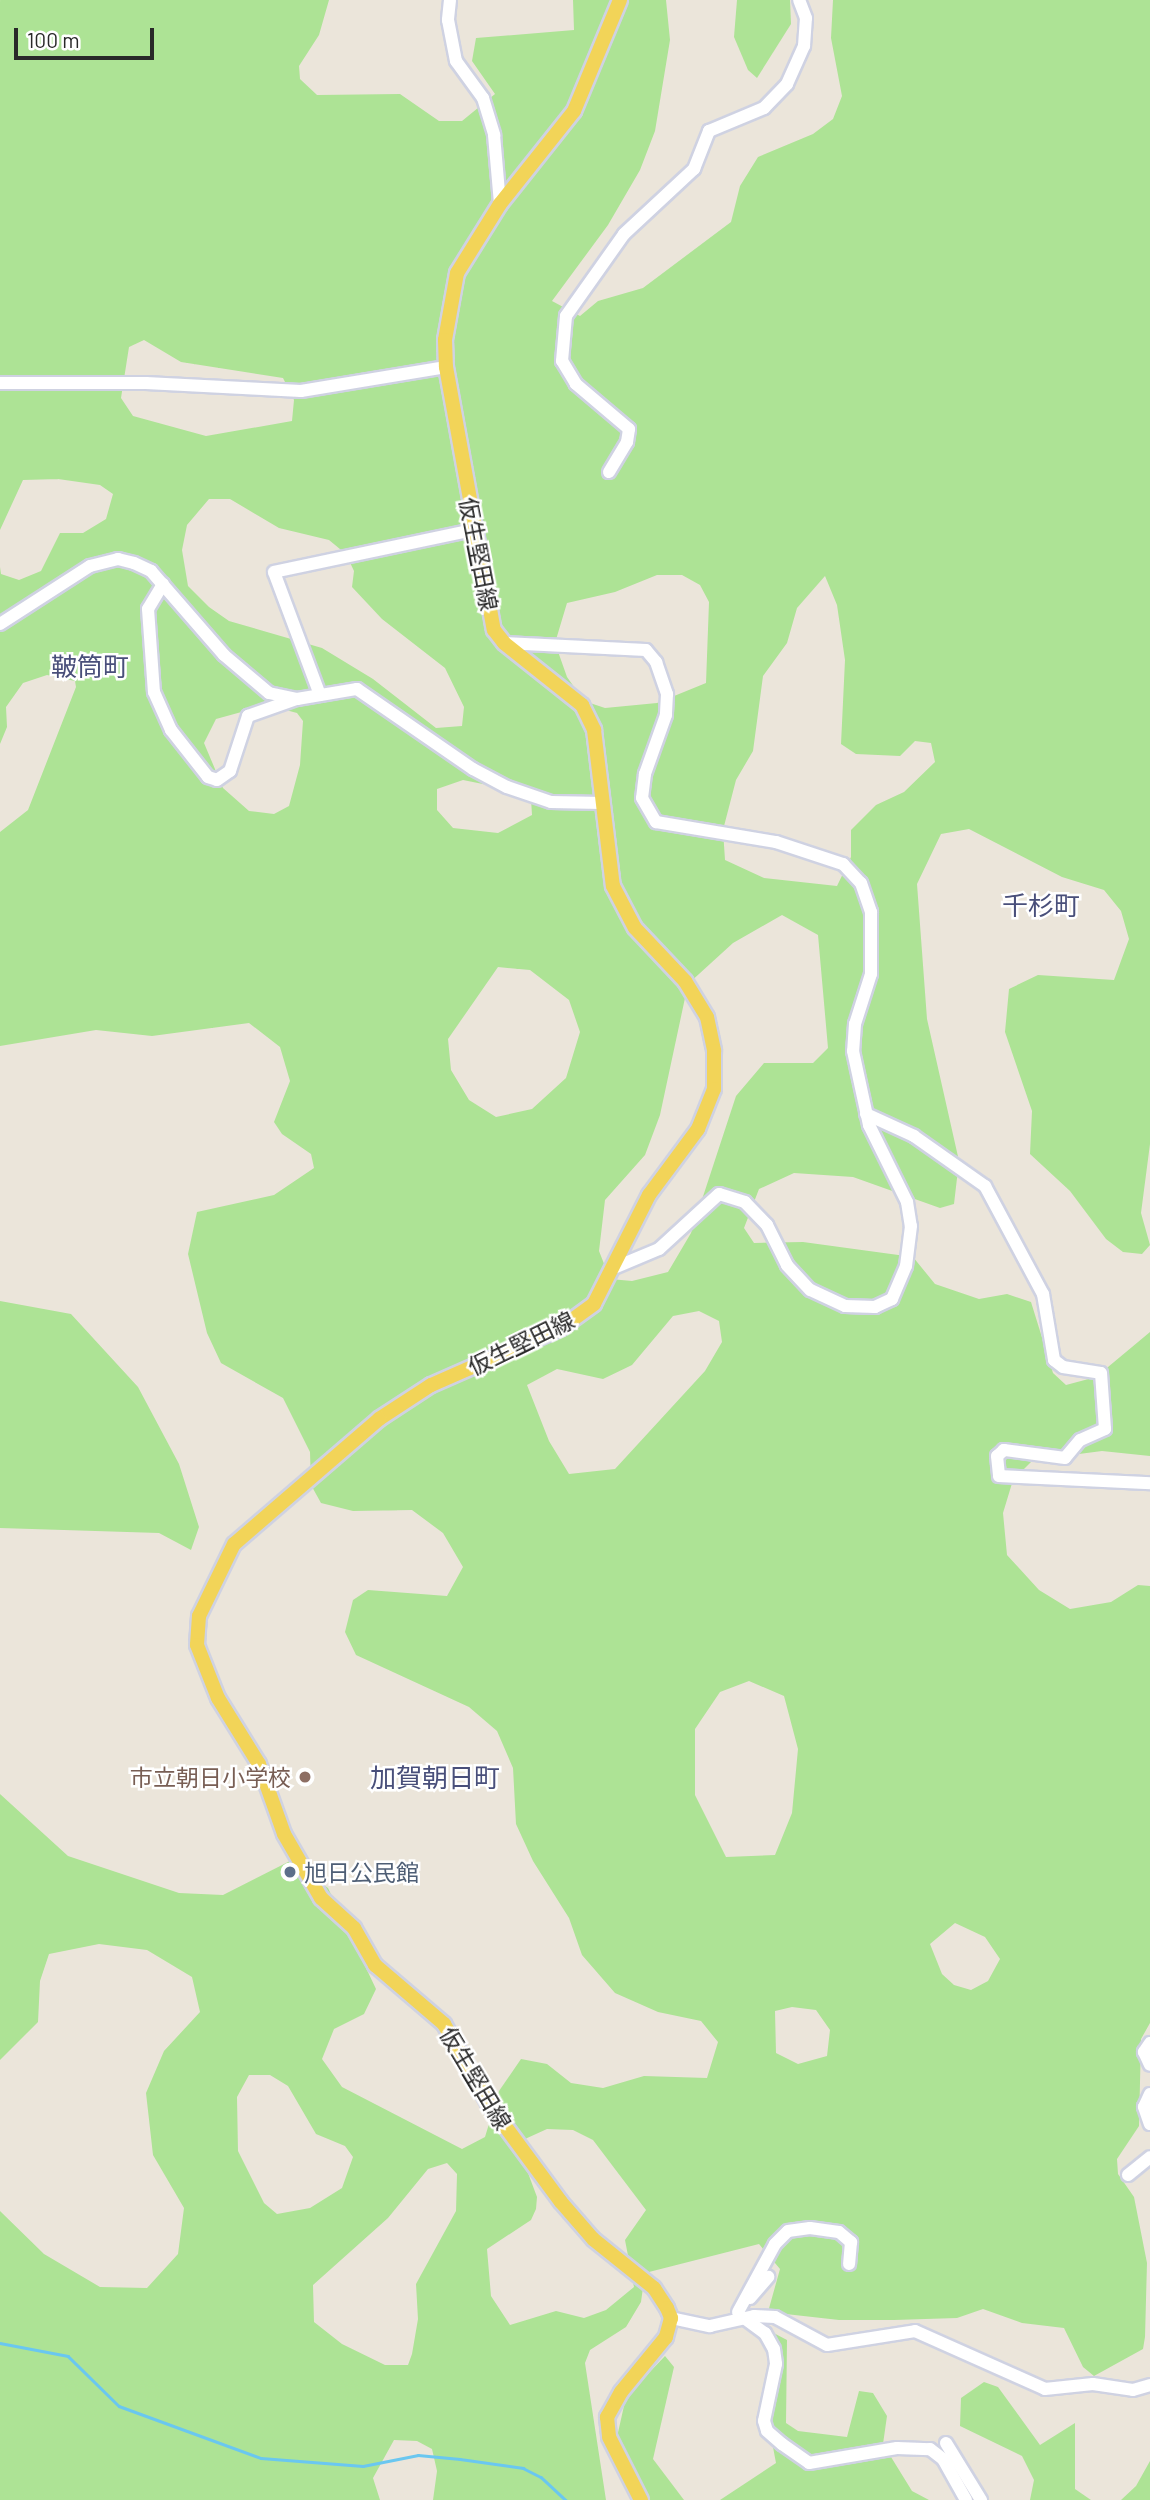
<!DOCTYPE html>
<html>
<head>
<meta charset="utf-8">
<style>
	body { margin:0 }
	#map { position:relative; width:1150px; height:2500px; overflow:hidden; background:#ebe5da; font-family:Barlow,"Noto Sans JP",sans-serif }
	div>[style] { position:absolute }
	.green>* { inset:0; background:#ade395 }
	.stream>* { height:2.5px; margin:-1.25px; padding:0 1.25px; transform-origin:1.25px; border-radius:1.25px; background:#6ac7f0 }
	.roads { filter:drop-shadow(2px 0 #cfd2e2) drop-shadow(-2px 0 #cfd2e2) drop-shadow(0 2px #cfd2e2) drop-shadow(0 -2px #cfd2e2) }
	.minor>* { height:12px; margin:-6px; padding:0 6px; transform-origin:6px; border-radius:6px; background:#fff }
	.major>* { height:14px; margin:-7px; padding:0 7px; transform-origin:7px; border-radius:7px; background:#f2d458 }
	.dots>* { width:19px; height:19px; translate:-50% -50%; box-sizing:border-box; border:4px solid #fff; border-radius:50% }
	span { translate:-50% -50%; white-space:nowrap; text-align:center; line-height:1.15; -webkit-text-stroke:5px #fff; paint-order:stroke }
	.street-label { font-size:23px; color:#292929 }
	.education-label { font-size:23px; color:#785e54 }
	.right { translate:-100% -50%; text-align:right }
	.service-label { font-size:23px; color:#4e5e75 }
	.left { translate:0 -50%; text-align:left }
	.quarter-label { font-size:26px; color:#494f7a }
	.scale { position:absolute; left:14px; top:28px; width:140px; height:32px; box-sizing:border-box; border:4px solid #292929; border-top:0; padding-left:9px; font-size:21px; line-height:24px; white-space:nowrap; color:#292929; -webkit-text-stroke:5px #fff; paint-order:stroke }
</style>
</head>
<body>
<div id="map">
	<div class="green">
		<i style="clip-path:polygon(evenodd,0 0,329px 0,319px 35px,299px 66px,300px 79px,317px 95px,400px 94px,439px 121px,462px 121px,495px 94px,472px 61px,476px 38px,574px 30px,573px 0,666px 0,670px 40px,655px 131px,640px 170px,608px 225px,552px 301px,580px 316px,598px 301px,643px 288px,731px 222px,740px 186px,758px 157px,813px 134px,833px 119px,842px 96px,831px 38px,833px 0,1150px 0,1150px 1144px,1141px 1213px,1150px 1245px,1142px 1254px,1123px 1252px,1106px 1239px,1070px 1191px,1030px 1154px,1032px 1111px,1005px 1032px,1009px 989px,1038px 975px,1114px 980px,1129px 939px,1121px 911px,1104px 890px,1062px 877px,969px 829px,941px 834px,917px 884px,927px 1019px,959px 1161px,954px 1204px,940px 1208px,853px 1177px,794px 1173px,759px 1189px,744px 1228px,754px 1243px,803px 1242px,913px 1257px,935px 1284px,979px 1299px,1007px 1294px,1031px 1302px,1053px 1373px,1066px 1385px,1096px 1377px,1150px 1332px,1150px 1456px,1102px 1451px,1033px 1460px,1013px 1480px,1003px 1513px,1007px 1555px,1039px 1590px,1070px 1609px,1111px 1602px,1138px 1585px,1150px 1586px,1150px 2023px,1141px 2039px,1139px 2126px,1117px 2159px,1118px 2174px,1134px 2197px,1147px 2263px,1145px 2337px,1143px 2349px,1094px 2376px,1083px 2367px,1064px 2328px,1022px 2323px,983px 2309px,957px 2318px,894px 2320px,839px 2320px,768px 2312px,780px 2269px,759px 2244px,645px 2273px,641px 2302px,626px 2327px,590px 2350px,585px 2363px,606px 2500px,433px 2500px,437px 2471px,432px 2449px,417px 2441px,394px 2440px,373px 2478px,380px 2500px,0 2500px,0 2211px,44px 2254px,100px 2287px,147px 2288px,178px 2254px,184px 2208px,153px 2155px,146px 2093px,164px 2051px,200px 2012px,192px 1977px,147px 1950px,99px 1944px,49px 1954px,40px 1981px,38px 2022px,0 2060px,0 1794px,68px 1856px,179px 1893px,223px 1895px,290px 1861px,328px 1888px,376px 1989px,364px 2014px,334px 2029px,322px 2059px,342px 2087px,462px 2149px,485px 2137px,499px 2091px,521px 2059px,547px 2064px,571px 2083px,603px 2088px,644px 2076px,707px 2078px,718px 2042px,701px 2021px,658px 2012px,615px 1993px,582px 1955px,569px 1918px,533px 1861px,516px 1824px,513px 1768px,497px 1731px,469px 1707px,356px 1655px,345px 1632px,353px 1600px,368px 1590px,447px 1596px,463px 1567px,443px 1533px,412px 1510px,353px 1511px,321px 1503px,311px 1485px,310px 1452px,283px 1398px,221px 1363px,207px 1333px,188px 1254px,197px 1212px,274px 1195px,314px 1168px,311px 1154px,282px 1134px,274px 1122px,290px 1081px,280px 1047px,249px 1023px,152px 1036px,96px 1030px,0 1046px,0 832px,28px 810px,76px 687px,75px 681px,47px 675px,23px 683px,6px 707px,7px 727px,0 744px,0 567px,1px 574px,19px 580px,41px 571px,60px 533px,83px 533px,106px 519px,113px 494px,100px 485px,58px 479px,23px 480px,0 530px,0 0,144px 340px,181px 362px,283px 378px,294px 400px,292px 421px,206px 436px,133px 416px,121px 398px,129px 347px,144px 340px,0 0,209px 499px,230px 499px,279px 528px,329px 540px,346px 554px,354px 571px,352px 587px,382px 619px,445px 668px,464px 707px,462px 726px,436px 728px,373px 679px,322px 648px,229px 621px,209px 607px,188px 586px,182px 550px,187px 525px,209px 499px,0 0,657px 575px,682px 575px,700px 585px,709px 602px,706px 683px,657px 703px,605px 708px,584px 701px,567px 677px,555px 643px,567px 603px,615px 592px,657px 575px,0 0,825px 576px,837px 605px,845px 660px,841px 744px,856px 754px,900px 756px,915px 741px,931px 743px,935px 762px,904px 792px,876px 805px,851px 830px,851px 857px,837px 886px,764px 878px,725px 860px,723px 830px,736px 780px,753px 751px,763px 676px,787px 643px,797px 608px,825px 576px,0 0,267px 705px,297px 713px,303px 721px,300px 765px,289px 806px,274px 814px,249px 811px,223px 788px,204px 743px,216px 719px,267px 705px,0 0,463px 780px,518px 791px,531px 799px,532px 815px,498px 833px,453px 828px,437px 810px,437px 789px,463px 780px,0 0,782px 915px,818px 935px,828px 1048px,813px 1063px,764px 1063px,736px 1096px,691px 1233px,668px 1272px,632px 1281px,610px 1279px,599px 1251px,605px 1200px,645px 1155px,660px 1115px,688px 984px,733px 943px,782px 915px,0 0,498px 967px,530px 970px,569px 1000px,580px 1032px,566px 1078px,532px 1109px,496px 1117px,469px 1100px,451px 1070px,448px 1039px,498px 967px,0 0,699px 1311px,719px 1321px,722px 1342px,705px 1371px,615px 1469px,569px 1474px,549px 1441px,527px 1385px,557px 1369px,603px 1379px,632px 1365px,673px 1316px,699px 1311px,0 0,749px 1681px,784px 1696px,798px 1749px,792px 1813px,775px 1855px,726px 1857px,695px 1795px,695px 1729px,720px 1692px,749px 1681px,0 0,955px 1923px,985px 1937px,1000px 1959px,988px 1981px,971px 1990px,954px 1985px,942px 1974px,930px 1944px,955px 1923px,0 0,792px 2007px,816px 2010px,830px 2030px,827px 2056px,798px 2064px,776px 2053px,775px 2011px,792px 2007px,0 0,249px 2075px,270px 2075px,288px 2086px,316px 2134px,345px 2146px,353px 2157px,342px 2188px,310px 2208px,277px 2214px,264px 2203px,238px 2151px,237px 2097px,249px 2075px,0 0,547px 2129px,573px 2130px,593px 2140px,646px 2210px,625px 2240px,634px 2287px,606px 2310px,584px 2318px,556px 2311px,510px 2325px,491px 2296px,487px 2249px,531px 2220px,536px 2209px,537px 2197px,519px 2149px,525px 2139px,547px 2129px,0 0,447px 2163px,457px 2174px,456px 2211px,416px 2284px,418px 2319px,412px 2354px,408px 2365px,385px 2365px,342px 2344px,314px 2322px,313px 2285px,388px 2218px,428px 2169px,447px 2163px)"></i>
		<i style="clip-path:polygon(737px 0,790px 0,791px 24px,757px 78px,748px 70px,734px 37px)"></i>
		<i style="clip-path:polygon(0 1301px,71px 1314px,138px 1387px,179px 1464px,199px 1527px,191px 1550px,159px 1533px,0 1528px)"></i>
		<i style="clip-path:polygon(762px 2327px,787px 2340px,786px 2423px,798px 2431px,847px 2437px,859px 2391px,873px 2393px,887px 2416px,883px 2444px,912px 2491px,929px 2500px,720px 2500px,776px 2463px,766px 2410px,776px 2368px)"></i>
		<i style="clip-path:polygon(665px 2356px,674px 2367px,653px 2459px,684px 2500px,636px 2500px,617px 2437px,626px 2397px)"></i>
		<i style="clip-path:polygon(984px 2382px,998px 2387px,1040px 2445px,1075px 2423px,1075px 2489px,1091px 2500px,1030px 2500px,1034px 2480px,1022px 2456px,960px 2426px,961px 2398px)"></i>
		<i style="clip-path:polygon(1150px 2461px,1150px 2500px,1121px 2500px,1136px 2486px)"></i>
	</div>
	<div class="stream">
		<i style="left:0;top:2343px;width:69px;rotate:10.8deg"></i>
		<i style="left:68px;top:2356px;width:71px;rotate:44.4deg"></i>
		<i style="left:119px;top:2406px;width:151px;rotate:20.1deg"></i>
		<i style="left:261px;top:2458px;width:102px;rotate:4.5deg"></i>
		<i style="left:363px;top:2466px;width:56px;rotate:-11.3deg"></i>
		<i style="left:418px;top:2455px;width:42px;rotate:5.4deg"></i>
		<i style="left:460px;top:2459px;width:64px;rotate:8.1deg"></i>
		<i style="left:523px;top:2468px;width:20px;rotate:27deg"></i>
		<i style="left:541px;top:2477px;width:34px;rotate:43deg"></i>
	</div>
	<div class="roads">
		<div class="minor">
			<i style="left:450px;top:0;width:20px;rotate:96deg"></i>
			<i style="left:448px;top:20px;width:42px;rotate:79deg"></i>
			<i style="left:456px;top:61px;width:46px;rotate:53.9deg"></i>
			<i style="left:483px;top:98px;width:39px;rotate:73deg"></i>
			<i style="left:494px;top:135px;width:69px;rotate:85deg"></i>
			<i style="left:0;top:383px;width:146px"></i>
			<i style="left:146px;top:383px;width:155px;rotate:3deg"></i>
			<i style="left:301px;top:391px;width:147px;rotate:-9.4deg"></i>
			<i style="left:609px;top:472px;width:35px;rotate:-59deg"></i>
			<i style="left:627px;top:442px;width:13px;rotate:-81deg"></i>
			<i style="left:629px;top:429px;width:70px;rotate:-139.7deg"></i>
			<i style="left:576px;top:384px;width:27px;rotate:-121deg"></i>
			<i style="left:562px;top:361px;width:45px;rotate:-84.9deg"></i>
			<i style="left:566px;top:316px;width:100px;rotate:-54.7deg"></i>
			<i style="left:624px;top:234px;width:96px;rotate:-42.9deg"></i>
			<i style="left:694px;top:169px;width:41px;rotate:-68.5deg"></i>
			<i style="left:709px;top:131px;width:60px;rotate:-22.7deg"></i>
			<i style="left:764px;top:108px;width:33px;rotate:-46deg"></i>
			<i style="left:787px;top:84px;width:42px;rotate:-65.9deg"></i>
			<i style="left:804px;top:46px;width:28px;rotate:-86deg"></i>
			<i style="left:806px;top:18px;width:19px;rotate:-111deg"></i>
			<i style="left:163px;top:584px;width:29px;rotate:121deg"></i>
			<i style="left:148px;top:609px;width:83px;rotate:85.9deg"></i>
			<i style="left:154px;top:692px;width:42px;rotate:65.9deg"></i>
			<i style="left:171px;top:730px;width:60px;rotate:51.8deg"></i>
			<i style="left:208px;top:777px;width:9px;rotate:18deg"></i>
			<i style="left:217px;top:780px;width:16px;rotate:-35deg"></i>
			<i style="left:230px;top:771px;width:58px;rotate:-71.9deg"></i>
			<i style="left:248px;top:716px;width:51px;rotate:-19.5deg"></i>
			<i style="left:0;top:624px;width:107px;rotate:-32.8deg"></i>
			<i style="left:90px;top:566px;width:29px;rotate:-14deg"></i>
			<i style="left:118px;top:559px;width:16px;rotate:14deg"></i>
			<i style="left:134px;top:563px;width:19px;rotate:25deg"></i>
			<i style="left:151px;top:571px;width:111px;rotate:49deg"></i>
			<i style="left:224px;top:655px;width:59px;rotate:40.2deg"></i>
			<i style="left:269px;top:693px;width:29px;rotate:12deg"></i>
			<i style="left:297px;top:699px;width:61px;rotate:-9.5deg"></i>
			<i style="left:357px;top:689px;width:141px;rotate:34.6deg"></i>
			<i style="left:473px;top:769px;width:38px;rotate:28deg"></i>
			<i style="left:507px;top:787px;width:46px;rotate:18.8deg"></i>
			<i style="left:551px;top:802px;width:51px;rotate:1.1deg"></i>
			<i style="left:504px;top:643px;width:142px;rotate:2.8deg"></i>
			<i style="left:646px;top:650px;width:16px;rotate:50deg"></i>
			<i style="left:656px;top:662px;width:34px;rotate:71deg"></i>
			<i style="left:667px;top:694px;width:21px;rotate:93deg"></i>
			<i style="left:666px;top:715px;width:63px;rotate:109.6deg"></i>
			<i style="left:645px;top:774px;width:24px;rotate:97deg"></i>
			<i style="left:642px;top:798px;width:28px;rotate:60deg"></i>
			<i style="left:656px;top:822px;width:122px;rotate:9.5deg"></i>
			<i style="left:776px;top:842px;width:71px;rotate:18.2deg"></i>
			<i style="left:843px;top:864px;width:26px;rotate:47deg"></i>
			<i style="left:861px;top:883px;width:31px;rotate:71deg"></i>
			<i style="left:871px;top:912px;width:62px;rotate:90deg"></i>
			<i style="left:871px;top:974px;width:52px;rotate:107.7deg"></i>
			<i style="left:855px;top:1024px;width:27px;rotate:94deg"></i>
			<i style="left:853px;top:1051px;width:76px;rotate:77.8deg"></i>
			<i style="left:869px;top:1125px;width:86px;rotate:63.7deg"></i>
			<i style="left:907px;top:1202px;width:24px;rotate:81deg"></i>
			<i style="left:911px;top:1226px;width:40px;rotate:97.1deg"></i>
			<i style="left:906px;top:1266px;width:36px;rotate:113deg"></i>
			<i style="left:892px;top:1299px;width:19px;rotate:155deg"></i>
			<i style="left:875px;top:1307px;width:30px;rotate:-178deg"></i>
			<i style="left:845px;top:1306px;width:38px;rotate:-155deg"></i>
			<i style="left:810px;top:1290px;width:34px;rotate:-133deg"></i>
			<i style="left:787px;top:1265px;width:45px;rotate:-116.6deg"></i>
			<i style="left:767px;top:1225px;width:32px;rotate:-134deg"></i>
			<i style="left:745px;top:1202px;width:27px;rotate:-163deg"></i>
			<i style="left:719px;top:1194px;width:81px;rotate:137.5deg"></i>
			<i style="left:659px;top:1249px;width:47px;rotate:157.3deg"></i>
			<i style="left:320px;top:695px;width:131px;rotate:-110.5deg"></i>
			<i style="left:274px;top:572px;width:204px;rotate:-11.9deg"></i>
			<i style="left:866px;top:1114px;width:53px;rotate:24.6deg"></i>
			<i style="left:914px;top:1136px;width:87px;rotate:35.2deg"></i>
			<i style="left:985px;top:1186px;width:123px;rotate:61.8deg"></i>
			<i style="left:1043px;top:1294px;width:67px;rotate:80.5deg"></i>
			<i style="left:1054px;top:1360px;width:11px;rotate:38deg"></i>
			<i style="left:1063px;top:1367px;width:38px;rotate:9deg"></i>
			<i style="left:1101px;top:1373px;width:56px;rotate:85.9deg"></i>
			<i style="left:1105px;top:1429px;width:27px;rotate:156deg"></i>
			<i style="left:1080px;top:1440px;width:23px;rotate:130deg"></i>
			<i style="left:1065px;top:1458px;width:62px;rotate:-172.5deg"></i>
			<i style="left:1004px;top:1450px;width:9px;rotate:139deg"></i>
			<i style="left:997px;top:1456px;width:20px;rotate:84deg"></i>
			<i style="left:999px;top:1476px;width:151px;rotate:2.7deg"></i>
			<i style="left:1150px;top:2043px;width:11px;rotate:124deg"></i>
			<i style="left:1144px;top:2052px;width:14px;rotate:65deg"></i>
			<i style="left:1150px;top:2094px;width:14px;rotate:115deg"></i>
			<i style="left:1144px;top:2107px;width:18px;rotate:71deg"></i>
			<i style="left:1128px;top:2175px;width:28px;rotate:-39deg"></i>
			<i style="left:750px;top:2298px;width:28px;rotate:-49deg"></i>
			<i style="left:738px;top:2312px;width:77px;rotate:-61.4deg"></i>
			<i style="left:775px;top:2244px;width:18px;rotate:-45deg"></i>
			<i style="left:788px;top:2231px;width:22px;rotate:-8deg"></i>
			<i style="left:810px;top:2228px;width:29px;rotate:8deg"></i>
			<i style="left:839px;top:2232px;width:16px;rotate:40deg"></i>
			<i style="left:851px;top:2242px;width:22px;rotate:95deg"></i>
			<i style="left:671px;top:2318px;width:40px;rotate:12deg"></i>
			<i style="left:710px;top:2326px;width:45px;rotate:-12.8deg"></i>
			<i style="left:754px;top:2316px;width:21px;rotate:3deg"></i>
			<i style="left:775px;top:2317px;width:59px;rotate:28.3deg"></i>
			<i style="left:827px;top:2345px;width:89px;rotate:-9deg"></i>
			<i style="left:915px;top:2331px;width:142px;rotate:24deg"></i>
			<i style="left:1045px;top:2389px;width:48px;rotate:-5.9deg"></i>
			<i style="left:1093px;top:2384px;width:40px;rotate:8.5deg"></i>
			<i style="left:1133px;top:2390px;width:18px;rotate:-16deg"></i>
			<i style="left:744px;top:2318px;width:26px;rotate:36deg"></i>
			<i style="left:765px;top:2333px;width:18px;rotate:61deg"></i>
			<i style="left:774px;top:2349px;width:15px;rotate:82deg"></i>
			<i style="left:776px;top:2364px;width:58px;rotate:101.9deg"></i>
			<i style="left:764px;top:2421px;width:10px;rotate:73deg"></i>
			<i style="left:767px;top:2431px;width:20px;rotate:41deg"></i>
			<i style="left:782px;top:2444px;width:33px;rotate:35deg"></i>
			<i style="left:809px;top:2463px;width:89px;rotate:-9.7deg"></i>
			<i style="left:897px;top:2448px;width:33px;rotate:2deg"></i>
			<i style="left:930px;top:2449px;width:16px;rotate:38deg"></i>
			<i style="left:943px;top:2459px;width:47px;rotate:60.7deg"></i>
			<i style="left:946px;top:2443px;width:67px;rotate:58.4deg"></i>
		</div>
		<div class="major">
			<i style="left:620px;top:0;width:120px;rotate:112.5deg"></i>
			<i style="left:574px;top:111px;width:119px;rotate:128.5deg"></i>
			<i style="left:500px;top:204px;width:81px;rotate:121.9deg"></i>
			<i style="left:457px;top:273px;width:68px;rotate:100.2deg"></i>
			<i style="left:445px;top:340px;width:27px;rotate:88deg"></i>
			<i style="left:446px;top:367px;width:267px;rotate:79.7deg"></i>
			<i style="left:494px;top:630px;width:16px;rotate:52deg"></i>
			<i style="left:504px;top:643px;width:100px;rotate:38.5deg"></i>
			<i style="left:582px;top:705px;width:28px;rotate:64deg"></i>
			<i style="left:594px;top:730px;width:157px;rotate:83.1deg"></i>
			<i style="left:613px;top:886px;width:47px;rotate:62.4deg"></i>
			<i style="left:635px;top:928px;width:73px;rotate:46.7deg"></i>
			<i style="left:685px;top:981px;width:42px;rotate:58.6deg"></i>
			<i style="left:707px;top:1017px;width:35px;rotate:78deg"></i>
			<i style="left:714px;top:1051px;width:38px;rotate:90deg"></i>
			<i style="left:714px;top:1089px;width:43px;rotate:111.8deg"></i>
			<i style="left:698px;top:1129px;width:82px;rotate:126.6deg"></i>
			<i style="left:649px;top:1195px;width:122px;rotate:116.8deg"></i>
			<i style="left:594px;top:1304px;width:41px;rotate:144deg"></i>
			<i style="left:561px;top:1328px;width:142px;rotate:156.3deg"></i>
			<i style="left:431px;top:1385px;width:62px;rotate:146.8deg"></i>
			<i style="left:379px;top:1419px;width:191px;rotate:139.2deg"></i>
			<i style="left:234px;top:1544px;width:80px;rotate:115.9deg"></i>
			<i style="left:199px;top:1616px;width:29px;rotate:94deg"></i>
			<i style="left:197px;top:1645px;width:57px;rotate:68.4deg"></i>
			<i style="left:218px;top:1698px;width:78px;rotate:58.2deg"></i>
			<i style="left:259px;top:1764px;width:74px;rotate:70.3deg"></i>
			<i style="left:284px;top:1834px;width:74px;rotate:60deg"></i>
			<i style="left:321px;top:1898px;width:45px;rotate:42.3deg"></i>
			<i style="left:354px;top:1928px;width:43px;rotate:60.4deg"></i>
			<i style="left:375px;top:1965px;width:91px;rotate:40.5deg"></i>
			<i style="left:444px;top:2024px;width:90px;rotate:60.9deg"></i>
			<i style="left:488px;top:2103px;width:123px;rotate:53.6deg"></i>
			<i style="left:561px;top:2202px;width:49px;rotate:49.1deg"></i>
			<i style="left:593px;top:2239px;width:78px;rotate:38.8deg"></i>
			<i style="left:654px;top:2288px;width:24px;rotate:57deg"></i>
			<i style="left:667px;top:2308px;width:11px;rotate:68deg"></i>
			<i style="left:671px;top:2318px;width:20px;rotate:105deg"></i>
			<i style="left:666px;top:2337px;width:71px;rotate:129.3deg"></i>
			<i style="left:621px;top:2392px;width:29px;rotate:119deg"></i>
			<i style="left:607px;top:2417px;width:20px;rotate:84deg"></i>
			<i style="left:609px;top:2437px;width:71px;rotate:63.1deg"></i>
		</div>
	</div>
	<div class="dots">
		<i style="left:305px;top:1777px;background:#8d6e63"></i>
		<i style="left:290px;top:1872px;background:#5c6f8a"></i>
	</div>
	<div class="street-label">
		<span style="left:479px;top:554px;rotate:79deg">仮生堅田線</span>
		<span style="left:521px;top:1343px;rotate:-26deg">仮生堅田線</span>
		<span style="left:476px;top:2078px;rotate:59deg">仮生堅田線</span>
	</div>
	<div class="education-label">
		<span class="right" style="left:291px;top:1777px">市立朝日小学校</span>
	</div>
	<div class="service-label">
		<span class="left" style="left:304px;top:1872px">旭日公民館</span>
	</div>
	<div class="quarter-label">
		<span style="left:90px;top:666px">鞁筒町</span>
		<span style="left:1041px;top:905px">千杉町</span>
		<span style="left:435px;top:1777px">加賀朝日町</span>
	</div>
	<div class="scale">100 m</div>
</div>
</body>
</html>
